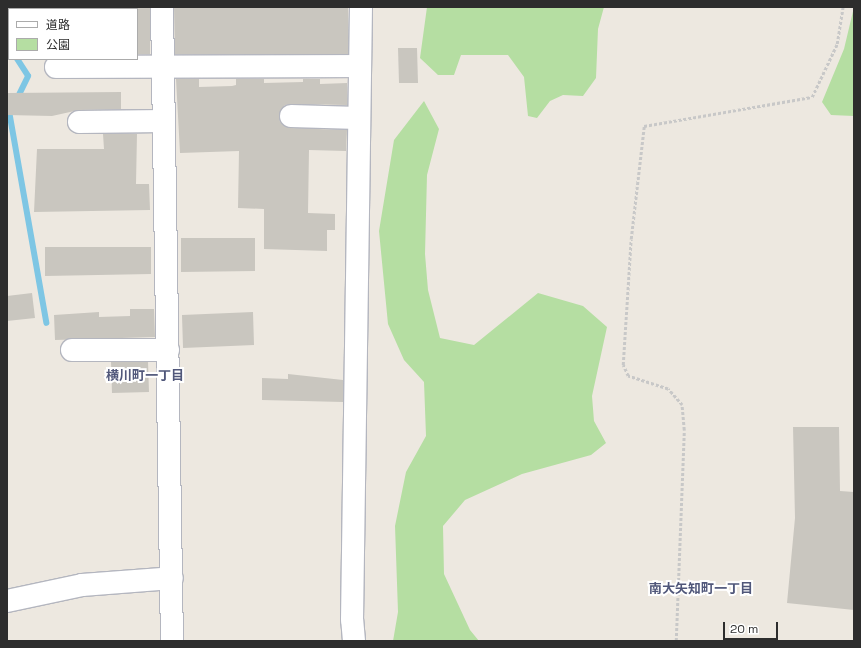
<!DOCTYPE html>
<html>
<head>
<meta charset="utf-8">
<style>
	body { margin:0 }
	#map { position:relative; width:861px; height:648px; overflow:hidden; background:#ede8e0; font-family:"Space Grotesk","Noto Sans JP",sans-serif }
	div>[style] { position:absolute }
	.green>* { inset:0; background:#b5dea2 }
	.stream>* { height:5.5px; margin:-2.75px; padding:0 2.75px; transform-origin:2.75px; border-radius:2.75px; background:#7ec6e4 }
	.building>* { inset:0; background:#c9c6bf }
	.path>* { height:2.5px; margin-top:-1.25px; transform-origin:0; background:repeating-linear-gradient(90deg,#c8c8c8 0 3px,transparent 0 5px) }
	.roads { filter:drop-shadow(1px 0 #b4b6bf) drop-shadow(-1px 0 #b4b6bf) drop-shadow(0 1px #b4b6bf) drop-shadow(0 -1px #b4b6bf) }
	.street>* { height:22px; margin:-11px; padding:0 11px; transform-origin:11px; border-radius:11px; background:#fff }
	span { translate:-50% -50%; white-space:nowrap; text-align:center; line-height:1.15; -webkit-text-stroke:4px #fff; paint-order:stroke }
	.neighbourhood-label { font-size:13px; color:#50577a; font-weight:700 }
	.frame { position:absolute; inset:0; border:8px solid #2d2d2d; pointer-events:none }
	.legend { position:absolute; left:8px; top:8px; width:130px; height:52px; box-sizing:border-box; background:#fff; border:1px solid #ababab; margin:0; padding:5px 7px; list-style:none; font-size:12px; color:#2d2d2d }
	.legend li { display:flex; align-items:center; gap:8px; height:20px }
	.legend b { width:20px; border:1px solid #ababab }
	.scale { position:absolute; left:723px; top:622px; width:55px; height:18px; box-sizing:border-box; border:2px solid #2d2d2d; border-top:0; padding-left:5px; font-size:12px; line-height:14px; white-space:nowrap; color:#2d2d2d; -webkit-text-stroke:3px #fff; paint-order:stroke }
</style>
</head>
<body>
<div id="map">
	<div class="green">
		<i style="clip-path:polygon(427px 7px,604px 7px,598px 29px,596px 78px,583px 96px,563px 95px,550px 101px,537px 118px,528px 116px,524px 77px,508px 55px,461px 55px,454px 75px,438px 75px,420px 58px)"></i>
		<i style="clip-path:polygon(854px 7px,854px 116px,831px 115px,822px 102px,844px 49px)"></i>
		<i style="clip-path:polygon(424px 101px,439px 129px,427px 175px,425px 254px,428px 290px,440px 338px,474px 345px,538px 293px,583px 306px,607px 327px,592px 396px,594px 421px,606px 443px,591px 455px,522px 474px,465px 500px,443px 526px,444px 574px,470px 630px,479px 641px,393px 641px,398px 612px,395px 526px,406px 472px,426px 436px,424px 382px,404px 360px,388px 324px,379px 231px,394px 140px)"></i>
	</div>
	<div class="stream">
		<i style="left:28px;top:9px;width:2px;rotate:-63deg"></i>
		<i style="left:17px;top:99px;width:25px;rotate:-64deg"></i>
		<i style="left:28px;top:76px;width:20px;rotate:-123deg"></i>
		<i style="left:12px;top:108px;width:6px;rotate:108deg"></i>
		<i style="left:10px;top:114px;width:212px;rotate:80deg"></i>
	</div>
	<div class="building">
		<i style="clip-path:polygon(137px 7px,150px 7px,150px 54px,137px 54px)"></i>
		<i style="clip-path:polygon(174px 7px,348px 7px,348px 54px,175px 54px)"></i>
		<i style="clip-path:polygon(398px 48px,417px 48px,418px 83px,399px 83px)"></i>
		<i style="clip-path:polygon(176px 79px,199px 79px,199px 87px,232px 86px,236px 85px,236px 79px,264px 79px,264px 83px,303px 82px,303px 79px,320px 79px,320px 84px,347px 83px,347px 105px,291px 104px,285px 105px,279px 115px,280px 122px,290px 128px,347px 130px,346px 151px,309px 150px,308px 213px,335px 214px,335px 230px,327px 230px,327px 251px,264px 249px,264px 209px,238px 208px,239px 151px,180px 153px)"></i>
		<i style="clip-path:polygon(121px 92px,121px 109px,79px 110px,52px 116px,7px 115px,7px 93px)"></i>
		<i style="clip-path:polygon(103px 134px,137px 134px,136px 184px,149px 184px,150px 210px,34px 212px,37px 149px,104px 149px)"></i>
		<i style="clip-path:polygon(181px 238px,255px 238px,255px 271px,181px 272px)"></i>
		<i style="clip-path:polygon(45px 247px,151px 247px,151px 274px,45px 276px)"></i>
		<i style="clip-path:polygon(32px 293px,35px 318px,7px 321px,7px 296px)"></i>
		<i style="clip-path:polygon(130px 309px,154px 309px,155px 337px,55px 340px,54px 315px,99px 312px,99px 317px,130px 316px)"></i>
		<i style="clip-path:polygon(253px 312px,254px 345px,183px 348px,182px 315px)"></i>
		<i style="clip-path:polygon(111px 362px,148px 362px,149px 392px,112px 393px)"></i>
		<i style="clip-path:polygon(288px 374px,343px 380px,343px 402px,262px 400px,262px 378px,288px 379px)"></i>
		<i style="clip-path:polygon(793px 427px,839px 427px,840px 491px,854px 492px,854px 610px,787px 603px,795px 518px)"></i>
	</div>
	<div class="path">
		<i style="left:676px;top:641px;width:211px;rotate:-87.8deg"></i>
		<i style="left:684px;top:430px;width:25px;rotate:-95deg"></i>
		<i style="left:682px;top:405px;width:21px;rotate:-131deg"></i>
		<i style="left:668px;top:389px;width:42px;rotate:-162deg"></i>
		<i style="left:628px;top:376px;width:12px;rotate:-114deg"></i>
		<i style="left:623px;top:365px;width:126px;rotate:-86.4deg"></i>
		<i style="left:631px;top:239px;width:114px;rotate:-83.4deg"></i>
		<i style="left:644px;top:126px;width:170px;rotate:-9.8deg"></i>
		<i style="left:812px;top:97px;width:59px;rotate:-64.7deg"></i>
		<i style="left:837px;top:44px;width:37px;rotate:-81deg"></i>
	</div>
	<div class="roads">
		<div class="street">
			<i style="left:162px;top:7px;width:634px;rotate:89.1deg"></i>
			<i style="left:56px;top:67px;width:303px;rotate:-0.2deg"></i>
			<i style="left:291px;top:116px;width:67px;rotate:1.7deg"></i>
			<i style="left:79px;top:122px;width:85px;rotate:-0.7deg"></i>
			<i style="left:72px;top:350px;width:96px"></i>
			<i style="left:7px;top:601px;width:77px;rotate:-12deg"></i>
			<i style="left:82px;top:585px;width:90px;rotate:-4.4deg"></i>
			<i style="left:354px;top:641px;width:21px;rotate:-95deg"></i>
			<i style="left:352px;top:620px;width:613px;rotate:-89.16deg"></i>
		</div>
	</div>
	<div class="neighbourhood-label">
		<span style="left:145px;top:376px">横川町一丁目</span>
		<span style="left:701px;top:589px">南大矢知町一丁目</span>
	</div>
	<div class="frame"></div>
	<ul class="legend">
	<li><b style="height:5px;background:#fff"></b>道路</li>
	<li><b style="height:11px;background:#b5dea2"></b>公園</li>
	</ul>
	<div class="scale">20 m</div>
</div>
</body>
</html>
